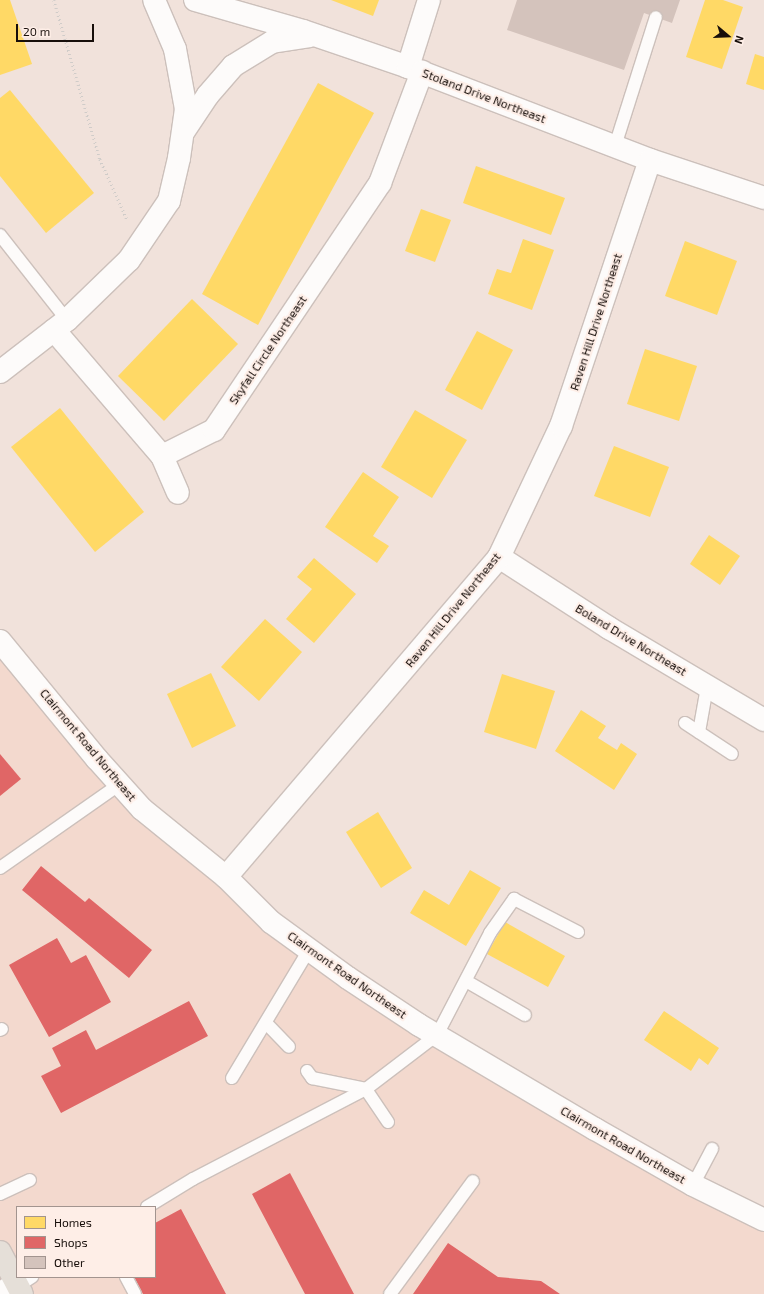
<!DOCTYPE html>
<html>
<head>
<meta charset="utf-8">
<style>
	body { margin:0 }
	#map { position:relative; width:764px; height:1294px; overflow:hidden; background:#f1e2db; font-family:"Exo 2",sans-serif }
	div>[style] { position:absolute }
	.built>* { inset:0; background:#f3d9ce }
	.homes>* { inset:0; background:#ffd966 }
	.shops>* { inset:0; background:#e06666 }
	.building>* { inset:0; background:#d4c3bc }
	.path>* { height:2.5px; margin-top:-1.25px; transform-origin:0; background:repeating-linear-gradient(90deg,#d0ccc9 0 1px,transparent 0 4px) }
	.roads { filter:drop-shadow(1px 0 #ccc0bb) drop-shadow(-1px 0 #ccc0bb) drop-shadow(0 1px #ccc0bb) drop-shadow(0 -1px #ccc0bb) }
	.lane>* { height:12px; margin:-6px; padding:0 6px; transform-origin:6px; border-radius:6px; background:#fdfbfa }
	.street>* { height:22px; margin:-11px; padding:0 11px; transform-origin:11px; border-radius:11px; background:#fdfbfa }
	.secondary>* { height:22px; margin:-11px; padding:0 11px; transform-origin:11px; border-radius:11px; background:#fdfbfa }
	.primary>* { height:22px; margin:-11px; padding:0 11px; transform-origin:11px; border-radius:11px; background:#e5dfd8 }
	span { translate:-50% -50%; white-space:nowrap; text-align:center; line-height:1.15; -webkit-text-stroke:4px #feeee7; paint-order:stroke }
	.street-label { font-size:12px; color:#170e0a }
	.legend { position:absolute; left:16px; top:1206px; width:140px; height:72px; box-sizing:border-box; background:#feeee7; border:1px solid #a2948f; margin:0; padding:5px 7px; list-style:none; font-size:12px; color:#170e0a }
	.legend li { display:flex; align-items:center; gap:8px; height:20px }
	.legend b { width:20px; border:1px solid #a2948f }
	.north { position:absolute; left:708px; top:16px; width:40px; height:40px; -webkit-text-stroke:3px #feeee7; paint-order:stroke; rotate:109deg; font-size:11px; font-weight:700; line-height:16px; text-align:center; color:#170e0a }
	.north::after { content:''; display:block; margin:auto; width:14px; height:18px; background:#170e0a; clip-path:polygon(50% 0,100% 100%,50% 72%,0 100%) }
	.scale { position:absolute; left:16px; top:24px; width:78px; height:18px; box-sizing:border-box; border:2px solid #170e0a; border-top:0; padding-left:5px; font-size:12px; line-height:14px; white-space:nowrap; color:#170e0a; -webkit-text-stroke:3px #feeee7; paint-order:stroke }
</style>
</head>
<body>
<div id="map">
	<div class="built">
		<i style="clip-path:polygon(evenodd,0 643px,49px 718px,212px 868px,424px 1016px,667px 1160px,764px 1213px,764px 1294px,0 1294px,0 643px,17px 1207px,155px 1207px,155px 1277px,17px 1277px,17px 1207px)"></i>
	</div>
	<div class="homes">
		<i style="clip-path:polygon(0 0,10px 0,32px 64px,0 75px)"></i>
		<i style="clip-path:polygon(331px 0,379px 0,373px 16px)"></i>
		<i style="clip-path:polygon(705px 0,723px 0,743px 7px,722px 69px,686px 57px)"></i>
		<i style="clip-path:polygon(755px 54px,764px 57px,764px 90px,746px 84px)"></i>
		<i style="clip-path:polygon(318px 83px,374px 113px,258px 325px,202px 294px)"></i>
		<i style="clip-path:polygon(10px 90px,94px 193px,46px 233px,0 176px,0 98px)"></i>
		<i style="clip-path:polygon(476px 166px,565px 198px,551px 235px,463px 203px)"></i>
		<i style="clip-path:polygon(421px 209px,451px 220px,435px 262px,405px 251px)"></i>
		<i style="clip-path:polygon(523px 239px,554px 250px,532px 310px,488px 294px,497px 269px,511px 273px)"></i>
		<i style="clip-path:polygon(685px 241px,737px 261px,717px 315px,665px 296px)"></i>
		<i style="clip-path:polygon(192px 299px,238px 344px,164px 421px,118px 376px)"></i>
		<i style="clip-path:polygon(477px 331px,513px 350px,482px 410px,445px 390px)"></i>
		<i style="clip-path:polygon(645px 349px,697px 366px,679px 421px,627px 404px)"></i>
		<i style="clip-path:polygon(60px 408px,144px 512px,95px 552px,11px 447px)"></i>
		<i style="clip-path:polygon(415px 410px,467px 440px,432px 498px,381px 467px)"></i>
		<i style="clip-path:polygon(614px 446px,669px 467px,650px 517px,594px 496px)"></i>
		<i style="clip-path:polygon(363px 472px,399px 497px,373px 536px,389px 546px,377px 563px,325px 527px)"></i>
		<i style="clip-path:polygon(709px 535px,740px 556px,720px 585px,690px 564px)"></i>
		<i style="clip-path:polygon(314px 558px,356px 594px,314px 643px,286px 619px,312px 589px,297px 577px)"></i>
		<i style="clip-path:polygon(265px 619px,302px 652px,259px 701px,221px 667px)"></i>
		<i style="clip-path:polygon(211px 673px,236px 726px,192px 748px,167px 694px)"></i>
		<i style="clip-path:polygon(502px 674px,555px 691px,536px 749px,484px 732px)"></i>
		<i style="clip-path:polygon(581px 710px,606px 726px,598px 738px,617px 750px,621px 743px,637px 754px,614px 790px,555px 751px)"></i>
		<i style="clip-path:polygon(378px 812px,412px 868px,381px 888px,346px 832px)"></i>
		<i style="clip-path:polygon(470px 870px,501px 888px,466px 946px,410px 913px,424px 890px,449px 905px)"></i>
		<i style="clip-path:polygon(505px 922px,565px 956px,548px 987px,487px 954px)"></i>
		<i style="clip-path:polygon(664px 1011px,719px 1048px,708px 1065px,699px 1058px,691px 1071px,644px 1040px)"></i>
	</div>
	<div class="shops">
		<i style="clip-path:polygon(0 754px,21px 779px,0 796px)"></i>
		<i style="clip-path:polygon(41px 866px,85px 902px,89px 898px,152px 950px,129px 978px,22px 890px)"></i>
		<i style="clip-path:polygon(57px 938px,71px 963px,86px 955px,111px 1002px,49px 1037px,9px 965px)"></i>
		<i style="clip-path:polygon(189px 1001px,208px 1036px,61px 1113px,41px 1076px,61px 1066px,52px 1048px,86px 1030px,96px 1050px)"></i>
		<i style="clip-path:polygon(290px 1173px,354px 1294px,305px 1294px,252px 1194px)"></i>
		<i style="clip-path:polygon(181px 1209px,226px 1294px,143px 1294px,134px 1277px,155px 1277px,155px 1223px)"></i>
		<i style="clip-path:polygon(448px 1243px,498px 1277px,541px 1281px,560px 1294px,413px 1294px)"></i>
	</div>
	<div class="building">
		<i style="clip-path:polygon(517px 0,680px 0,672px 23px,644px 13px,624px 70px,507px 30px)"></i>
	</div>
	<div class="path">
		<i style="left:54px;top:0;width:166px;rotate:73.9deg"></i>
		<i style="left:100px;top:159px;width:66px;rotate:65.8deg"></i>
	</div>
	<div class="roads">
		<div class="lane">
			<i style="left:615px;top:146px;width:135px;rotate:-72.4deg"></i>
			<i style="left:0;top:235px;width:108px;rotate:51.8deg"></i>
			<i style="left:685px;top:723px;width:56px;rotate:33.4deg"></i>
			<i style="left:699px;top:732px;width:46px;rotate:-79.9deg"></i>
			<i style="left:0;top:868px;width:146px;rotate:-35deg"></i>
			<i style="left:466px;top:981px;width:68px;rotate:30deg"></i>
			<i style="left:266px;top:1023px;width:33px;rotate:46deg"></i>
			<i style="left:0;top:1030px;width:2px;rotate:-27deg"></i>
			<i style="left:307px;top:1071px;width:9px;rotate:54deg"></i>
			<i style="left:312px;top:1078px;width:55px;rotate:11.5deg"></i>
			<i style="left:232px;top:1078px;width:149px;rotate:-59deg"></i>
			<i style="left:388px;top:1122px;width:40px;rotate:-124deg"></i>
			<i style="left:366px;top:1089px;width:89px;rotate:-37.3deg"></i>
			<i style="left:437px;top:1035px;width:115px;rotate:-62.5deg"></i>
			<i style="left:490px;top:933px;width:42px;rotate:-54.8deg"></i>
			<i style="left:514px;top:899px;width:72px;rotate:27.3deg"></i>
			<i style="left:693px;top:1185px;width:41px;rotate:-62.2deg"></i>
			<i style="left:0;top:1194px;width:33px;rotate:-25deg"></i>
			<i style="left:147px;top:1207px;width:54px;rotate:-31.3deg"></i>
			<i style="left:193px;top:1179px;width:195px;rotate:-27.5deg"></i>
			<i style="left:126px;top:1277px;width:19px;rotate:62deg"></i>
			<i style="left:18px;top:1286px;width:17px;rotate:-33deg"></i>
			<i style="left:390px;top:1294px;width:140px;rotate:-53.7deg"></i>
		</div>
		<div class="street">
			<i style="left:195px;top:0;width:112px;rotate:16deg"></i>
			<i style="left:303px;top:31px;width:111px;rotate:18.9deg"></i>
			<i style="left:408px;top:67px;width:259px;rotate:21deg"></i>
			<i style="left:650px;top:160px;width:120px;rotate:18.4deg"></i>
			<i style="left:408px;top:67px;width:70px;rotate:-72.6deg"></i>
			<i style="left:184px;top:131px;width:43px;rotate:-56.3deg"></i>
			<i style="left:208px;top:95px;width:38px;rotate:-49deg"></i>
			<i style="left:233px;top:66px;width:46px;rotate:-31.6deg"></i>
			<i style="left:272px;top:42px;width:38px;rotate:-9deg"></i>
			<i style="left:54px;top:330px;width:166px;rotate:49.4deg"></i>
			<i style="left:162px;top:456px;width:58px;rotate:-26.6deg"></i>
			<i style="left:214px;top:430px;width:298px;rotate:-56.1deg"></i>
			<i style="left:380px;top:183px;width:119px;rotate:-69.3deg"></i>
			<i style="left:0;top:372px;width:85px;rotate:-37.8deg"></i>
			<i style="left:67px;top:320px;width:86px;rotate:-44.1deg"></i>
			<i style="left:129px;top:260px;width:71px;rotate:-55.9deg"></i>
			<i style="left:169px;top:201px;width:44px;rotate:-76.9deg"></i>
			<i style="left:179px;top:158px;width:49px;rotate:-81.9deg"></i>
			<i style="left:186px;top:109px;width:61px;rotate:-100.4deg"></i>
			<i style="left:175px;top:49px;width:53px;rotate:-113.2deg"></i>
			<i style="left:162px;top:456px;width:40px;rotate:66.6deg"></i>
			<i style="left:499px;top:557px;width:131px;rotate:32.8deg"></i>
			<i style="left:609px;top:628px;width:180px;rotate:30.7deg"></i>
			<i style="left:226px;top:877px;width:421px;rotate:-49.5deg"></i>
			<i style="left:499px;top:557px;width:145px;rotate:-64.7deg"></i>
			<i style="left:561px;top:426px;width:280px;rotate:-71.5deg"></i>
			<i style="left:0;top:1294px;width:19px;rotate:-35deg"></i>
		</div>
		<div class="secondary">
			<i style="left:0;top:641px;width:153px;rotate:50.6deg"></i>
			<i style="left:97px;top:759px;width:67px;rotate:48deg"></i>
			<i style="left:142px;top:809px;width:108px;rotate:39deg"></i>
			<i style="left:226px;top:877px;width:64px;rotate:45deg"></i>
			<i style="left:271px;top:922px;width:95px;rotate:36deg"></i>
			<i style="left:348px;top:978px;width:85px;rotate:33.5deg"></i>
			<i style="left:419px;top:1025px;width:204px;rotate:30.6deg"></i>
			<i style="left:595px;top:1129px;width:113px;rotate:29.7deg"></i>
			<i style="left:693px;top:1185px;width:79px;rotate:26.2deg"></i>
		</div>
		<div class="primary">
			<i style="left:0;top:1252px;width:47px;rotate:62.4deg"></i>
		</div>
	</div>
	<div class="street-label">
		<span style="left:484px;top:96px;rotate:21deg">Stoland Drive Northeast</span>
		<span style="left:596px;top:322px;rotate:-72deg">Raven Hill Drive Northeast</span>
		<span style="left:268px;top:350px;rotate:-56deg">Skyfall Circle Northeast</span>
		<span style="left:453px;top:610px;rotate:-51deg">Raven Hill Drive Northeast</span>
		<span style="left:631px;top:640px;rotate:31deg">Boland Drive Northeast</span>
		<span style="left:88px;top:745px;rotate:50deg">Clairmont Road Northeast</span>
		<span style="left:347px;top:975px;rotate:35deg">Clairmont Road Northeast</span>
		<span style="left:623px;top:1145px;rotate:30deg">Clairmont Road Northeast</span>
	</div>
	<ul class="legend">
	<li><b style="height:11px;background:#ffd966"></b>Homes</li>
	<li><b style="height:11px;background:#e06666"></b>Shops</li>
	<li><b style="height:11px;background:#d4c3bc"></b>Other</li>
	</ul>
	<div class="north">N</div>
	<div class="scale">20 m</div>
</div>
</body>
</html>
